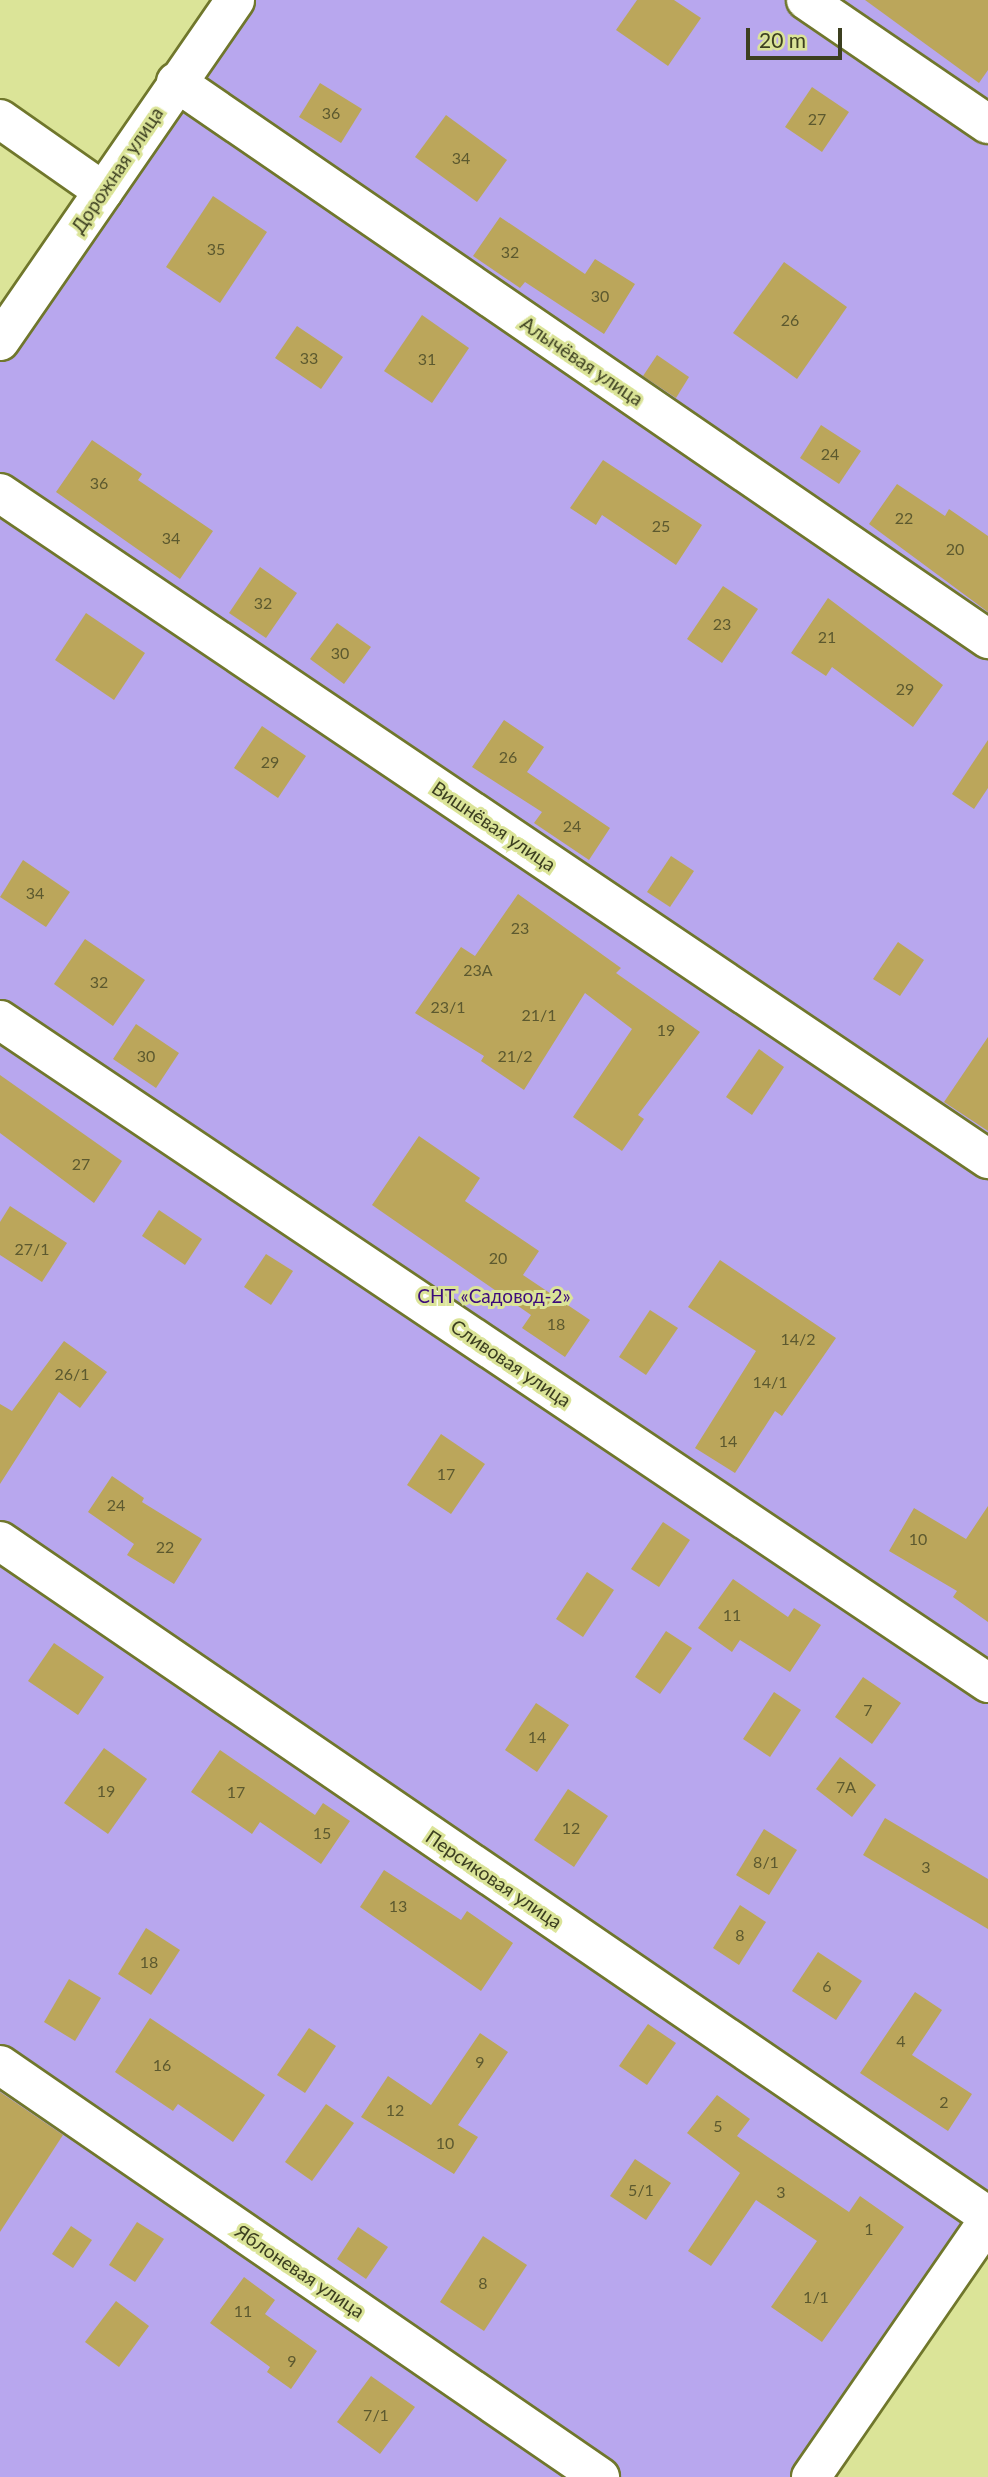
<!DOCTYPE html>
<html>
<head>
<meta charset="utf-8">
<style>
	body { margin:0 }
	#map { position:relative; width:988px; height:2477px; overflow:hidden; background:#dbe498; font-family:Lato,sans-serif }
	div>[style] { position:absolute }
	.green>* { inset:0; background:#b8a7ee }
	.building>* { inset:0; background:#bba65b }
	.roads { filter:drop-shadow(2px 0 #70772c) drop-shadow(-2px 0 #70772c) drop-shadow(0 2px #70772c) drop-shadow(0 -2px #70772c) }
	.minor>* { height:38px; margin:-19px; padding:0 19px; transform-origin:19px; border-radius:19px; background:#fff }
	span { translate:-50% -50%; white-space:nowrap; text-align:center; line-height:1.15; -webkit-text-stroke:6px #dbe498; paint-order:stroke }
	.number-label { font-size:16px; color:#5c592f }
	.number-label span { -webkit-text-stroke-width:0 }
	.street-label { font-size:19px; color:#3c3f20 }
	.park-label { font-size:19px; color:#3c0b7b }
	.scale { position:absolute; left:746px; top:28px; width:96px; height:32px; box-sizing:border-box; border:4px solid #3c3f20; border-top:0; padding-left:9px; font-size:21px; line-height:24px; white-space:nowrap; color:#3c3f20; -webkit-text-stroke:5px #dbe498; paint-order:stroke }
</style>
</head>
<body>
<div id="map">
	<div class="green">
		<i style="clip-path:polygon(235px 0,988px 0,988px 2251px,836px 2477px,0 2477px,0 341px)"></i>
	</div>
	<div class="building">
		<i style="clip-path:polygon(637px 0,674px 0,701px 18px,668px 66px,616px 30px)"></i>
		<i style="clip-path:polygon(865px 0,988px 0,988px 70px,979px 83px)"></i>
		<i style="clip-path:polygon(320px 83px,362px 109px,341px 143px,299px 117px)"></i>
		<i style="clip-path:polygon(812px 87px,849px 112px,822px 152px,785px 127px)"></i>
		<i style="clip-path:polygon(446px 115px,507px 160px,477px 202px,415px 157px)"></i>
		<i style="clip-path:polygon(213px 196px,267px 232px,220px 303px,166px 267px)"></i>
		<i style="clip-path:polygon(500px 217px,585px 274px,595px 259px,635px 284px,604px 334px,525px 282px,520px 288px,473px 256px)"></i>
		<i style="clip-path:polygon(784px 262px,847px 307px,797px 379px,733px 333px)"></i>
		<i style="clip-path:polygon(422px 315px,469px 348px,432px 403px,384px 371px)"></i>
		<i style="clip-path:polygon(297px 326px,343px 357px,321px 389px,275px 358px)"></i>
		<i style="clip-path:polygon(657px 355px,689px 377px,676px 398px,643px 376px)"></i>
		<i style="clip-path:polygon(821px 425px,861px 451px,839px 484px,800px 458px)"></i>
		<i style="clip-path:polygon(92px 440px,142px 474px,138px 480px,213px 531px,180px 579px,56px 492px)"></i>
		<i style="clip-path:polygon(603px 460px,702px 525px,676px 565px,602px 515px,596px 525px,570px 508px)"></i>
		<i style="clip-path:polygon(897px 484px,945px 516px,949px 509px,988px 536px,988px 612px,869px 524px)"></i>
		<i style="clip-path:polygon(260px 567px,297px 593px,266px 638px,229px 613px)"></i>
		<i style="clip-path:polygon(723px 586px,758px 609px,722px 663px,687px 639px)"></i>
		<i style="clip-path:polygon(828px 598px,943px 685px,913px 727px,832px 667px,826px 676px,791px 653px)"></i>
		<i style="clip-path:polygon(86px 613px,145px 653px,114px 700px,55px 660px)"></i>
		<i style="clip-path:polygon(337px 623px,371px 647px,344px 684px,310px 659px)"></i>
		<i style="clip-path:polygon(504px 720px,544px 747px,527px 772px,610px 828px,589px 860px,534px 823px,542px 812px,472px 767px)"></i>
		<i style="clip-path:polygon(262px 726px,306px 756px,278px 798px,234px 768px)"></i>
		<i style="clip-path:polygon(988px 740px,988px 788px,974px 809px,952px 794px)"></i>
		<i style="clip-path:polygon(671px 856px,694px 871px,670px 907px,647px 892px)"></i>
		<i style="clip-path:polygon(23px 860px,70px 892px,46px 927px,0 897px)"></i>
		<i style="clip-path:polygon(518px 894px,621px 968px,616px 973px,700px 1032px,638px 1115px,644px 1119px,622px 1151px,573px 1117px,632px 1029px,585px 993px,524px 1090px,481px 1061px,484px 1056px,415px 1013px,461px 947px,475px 956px)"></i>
		<i style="clip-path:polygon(85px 939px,145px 980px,113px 1026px,54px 984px)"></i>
		<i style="clip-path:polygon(898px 942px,924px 960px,900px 996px,873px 979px)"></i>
		<i style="clip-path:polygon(136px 1024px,179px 1053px,156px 1088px,113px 1059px)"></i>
		<i style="clip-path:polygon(988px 1037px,988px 1131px,944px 1102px)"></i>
		<i style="clip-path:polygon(759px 1049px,784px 1067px,752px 1115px,726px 1097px)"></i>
		<i style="clip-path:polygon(0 1075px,122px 1161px,94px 1203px,0 1133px)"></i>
		<i style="clip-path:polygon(419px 1136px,480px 1178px,465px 1201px,539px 1251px,523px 1275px,590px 1320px,565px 1357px,522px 1328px,531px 1315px,372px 1205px)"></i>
		<i style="clip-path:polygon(10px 1206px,67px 1243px,42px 1282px,0 1255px,0 1222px)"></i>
		<i style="clip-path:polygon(159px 1210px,202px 1239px,185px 1265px,142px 1236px)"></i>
		<i style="clip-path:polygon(266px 1254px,293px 1271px,271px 1305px,244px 1287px)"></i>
		<i style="clip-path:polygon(720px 1260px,836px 1338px,782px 1416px,775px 1411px,735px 1473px,695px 1448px,756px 1351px,688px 1307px)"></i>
		<i style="clip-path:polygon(650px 1310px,678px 1328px,646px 1375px,619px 1357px)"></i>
		<i style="clip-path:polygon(64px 1341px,107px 1372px,80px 1408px,59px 1392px,0 1484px,0 1404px,12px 1411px)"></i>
		<i style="clip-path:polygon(441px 1434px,485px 1464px,451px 1514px,407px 1485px)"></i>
		<i style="clip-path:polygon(112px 1476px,144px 1498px,142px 1502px,202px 1539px,174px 1584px,127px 1555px,134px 1544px,88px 1512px)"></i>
		<i style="clip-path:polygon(988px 1506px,988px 1622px,953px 1597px,957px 1591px,889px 1551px,914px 1508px,966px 1539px)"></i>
		<i style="clip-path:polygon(663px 1522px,690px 1540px,659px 1587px,631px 1569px)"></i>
		<i style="clip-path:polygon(587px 1572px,614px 1590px,583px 1637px,556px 1619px)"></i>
		<i style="clip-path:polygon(733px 1579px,788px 1617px,794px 1608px,821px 1625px,790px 1672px,740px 1640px,732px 1652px,698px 1628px)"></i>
		<i style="clip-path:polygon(666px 1631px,692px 1648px,660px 1694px,635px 1677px)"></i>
		<i style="clip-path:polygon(54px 1643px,104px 1677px,78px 1715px,28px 1681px)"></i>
		<i style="clip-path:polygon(863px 1677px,901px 1703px,872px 1744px,835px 1717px)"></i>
		<i style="clip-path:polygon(774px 1692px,801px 1710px,770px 1757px,743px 1739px)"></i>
		<i style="clip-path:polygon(536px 1703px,569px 1725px,537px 1772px,505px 1750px)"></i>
		<i style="clip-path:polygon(104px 1748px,147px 1779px,108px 1834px,64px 1803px)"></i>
		<i style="clip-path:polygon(220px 1750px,315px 1815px,323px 1803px,350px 1821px,321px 1864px,260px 1822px,252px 1834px,191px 1792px)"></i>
		<i style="clip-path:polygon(840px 1757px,876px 1785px,852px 1817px,816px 1789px)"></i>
		<i style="clip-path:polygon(568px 1789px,608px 1816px,574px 1867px,534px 1840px)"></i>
		<i style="clip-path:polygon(885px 1818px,988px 1879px,988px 1929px,863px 1855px)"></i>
		<i style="clip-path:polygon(764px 1829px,797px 1850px,769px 1895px,736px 1875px)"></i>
		<i style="clip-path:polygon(384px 1870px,461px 1920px,467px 1911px,513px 1943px,481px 1991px,360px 1907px)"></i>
		<i style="clip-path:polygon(740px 1905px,766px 1922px,739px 1965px,713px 1948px)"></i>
		<i style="clip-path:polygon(146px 1928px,180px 1950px,151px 1995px,118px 1974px)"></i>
		<i style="clip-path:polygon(818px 1952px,862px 1981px,836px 2020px,792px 1991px)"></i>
		<i style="clip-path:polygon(69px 1979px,101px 1998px,75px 2041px,44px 2022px)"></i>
		<i style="clip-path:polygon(915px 1992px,942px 2010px,912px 2055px,972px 2094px,948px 2131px,860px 2073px)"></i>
		<i style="clip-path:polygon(150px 2018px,265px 2095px,233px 2142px,178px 2104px,173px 2111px,115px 2072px)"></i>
		<i style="clip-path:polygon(648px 2024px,676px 2043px,647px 2085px,619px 2066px)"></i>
		<i style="clip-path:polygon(309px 2028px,336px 2046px,305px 2093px,277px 2075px)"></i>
		<i style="clip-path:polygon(480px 2033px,508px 2052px,458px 2125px,478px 2137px,454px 2174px,361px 2117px,388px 2076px,431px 2105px)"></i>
		<i style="clip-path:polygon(0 2092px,63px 2135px,0 2232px)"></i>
		<i style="clip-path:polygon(717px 2095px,750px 2119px,737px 2136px,849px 2212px,860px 2196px,904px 2227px,822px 2342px,771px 2307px,817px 2241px,756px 2200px,711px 2266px,688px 2251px,740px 2173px,687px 2133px)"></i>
		<i style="clip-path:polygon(326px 2104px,354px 2123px,312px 2181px,285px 2162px)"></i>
		<i style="clip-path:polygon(635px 2159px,671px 2183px,646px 2220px,610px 2196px)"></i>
		<i style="clip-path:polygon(137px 2222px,164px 2239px,135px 2282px,109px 2265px)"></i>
		<i style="clip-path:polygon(71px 2226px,92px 2240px,73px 2268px,52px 2254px)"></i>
		<i style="clip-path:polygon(358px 2227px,388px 2247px,366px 2279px,337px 2259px)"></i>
		<i style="clip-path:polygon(483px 2236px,527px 2265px,484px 2331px,440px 2302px)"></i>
		<i style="clip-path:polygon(244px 2277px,275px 2300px,265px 2314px,317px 2351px,291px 2389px,267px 2372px,270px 2367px,210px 2323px)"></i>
		<i style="clip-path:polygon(116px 2301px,149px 2326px,119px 2367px,85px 2342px)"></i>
		<i style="clip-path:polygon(371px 2376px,415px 2407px,380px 2454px,337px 2422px)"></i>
	</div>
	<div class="roads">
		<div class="minor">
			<i style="left:806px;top:0;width:220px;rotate:34.3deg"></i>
			<i style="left:176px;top:82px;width:985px;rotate:34.45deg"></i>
			<i style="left:0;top:119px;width:126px;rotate:35deg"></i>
			<i style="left:0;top:341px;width:414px;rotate:-55.4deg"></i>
			<i style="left:0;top:493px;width:1192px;rotate:33.98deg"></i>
			<i style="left:0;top:1020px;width:1190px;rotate:33.86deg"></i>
			<i style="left:0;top:1541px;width:1197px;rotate:34.34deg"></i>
			<i style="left:0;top:2065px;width:728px;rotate:34.48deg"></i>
			<i style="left:811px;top:2477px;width:312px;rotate:-55.4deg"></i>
		</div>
	</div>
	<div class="number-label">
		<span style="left:331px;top:113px">36</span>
		<span style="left:817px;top:119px">27</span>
		<span style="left:461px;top:158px">34</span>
		<span style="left:216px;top:249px">35</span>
		<span style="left:510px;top:252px">32</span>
		<span style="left:600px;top:296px">30</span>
		<span style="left:790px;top:320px">26</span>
		<span style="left:309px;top:358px">33</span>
		<span style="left:427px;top:359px">31</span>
		<span style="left:830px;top:454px">24</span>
		<span style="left:99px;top:483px">36</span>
		<span style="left:904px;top:518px">22</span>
		<span style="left:661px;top:526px">25</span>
		<span style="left:171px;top:538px">34</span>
		<span style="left:955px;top:549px">20</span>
		<span style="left:263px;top:603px">32</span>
		<span style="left:722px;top:624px">23</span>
		<span style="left:827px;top:637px">21</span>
		<span style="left:340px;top:653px">30</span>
		<span style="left:905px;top:689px">29</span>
		<span style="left:508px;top:757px">26</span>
		<span style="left:270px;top:762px">29</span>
		<span style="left:572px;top:826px">24</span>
		<span style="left:35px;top:893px">34</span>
		<span style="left:520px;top:928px">23</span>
		<span style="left:478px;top:970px">23А</span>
		<span style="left:99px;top:982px">32</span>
		<span style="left:448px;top:1007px">23/1</span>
		<span style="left:539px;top:1015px">21/1</span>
		<span style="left:666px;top:1030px">19</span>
		<span style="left:146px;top:1056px">30</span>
		<span style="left:515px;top:1056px">21/2</span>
		<span style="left:81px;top:1164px">27</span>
		<span style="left:32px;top:1249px">27/1</span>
		<span style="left:498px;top:1258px">20</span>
		<span style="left:556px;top:1324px">18</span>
		<span style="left:798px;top:1339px">14/2</span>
		<span style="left:72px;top:1374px">26/1</span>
		<span style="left:770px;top:1382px">14/1</span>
		<span style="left:728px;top:1441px">14</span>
		<span style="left:446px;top:1474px">17</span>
		<span style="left:116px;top:1505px">24</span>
		<span style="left:918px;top:1539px">10</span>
		<span style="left:165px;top:1547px">22</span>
		<span style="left:732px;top:1615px">11</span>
		<span style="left:868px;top:1710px">7</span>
		<span style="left:537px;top:1737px">14</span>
		<span style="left:846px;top:1787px">7А</span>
		<span style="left:106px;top:1791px">19</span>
		<span style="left:236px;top:1792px">17</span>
		<span style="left:571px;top:1828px">12</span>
		<span style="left:322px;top:1833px">15</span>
		<span style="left:766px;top:1862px">8/1</span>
		<span style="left:926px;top:1867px">3</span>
		<span style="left:398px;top:1906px">13</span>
		<span style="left:740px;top:1935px">8</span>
		<span style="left:149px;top:1962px">18</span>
		<span style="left:827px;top:1986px">6</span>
		<span style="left:901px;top:2041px">4</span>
		<span style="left:480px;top:2062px">9</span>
		<span style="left:162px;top:2065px">16</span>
		<span style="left:944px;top:2102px">2</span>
		<span style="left:395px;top:2110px">12</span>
		<span style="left:718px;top:2126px">5</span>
		<span style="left:445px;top:2143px">10</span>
		<span style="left:641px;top:2190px">5/1</span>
		<span style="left:781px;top:2192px">3</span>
		<span style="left:869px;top:2229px">1</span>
		<span style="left:483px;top:2283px">8</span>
		<span style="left:816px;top:2297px">1/1</span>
		<span style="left:243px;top:2311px">11</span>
		<span style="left:292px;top:2361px">9</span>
		<span style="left:376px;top:2415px">7/1</span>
	</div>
	<div class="street-label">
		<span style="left:117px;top:170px;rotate:-56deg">Дорожная улица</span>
		<span style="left:582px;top:361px;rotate:34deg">Алычёвая улица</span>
		<span style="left:494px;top:826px;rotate:34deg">Вишнёвая улица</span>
		<span style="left:511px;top:1363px;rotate:34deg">Сливовая улица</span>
		<span style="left:494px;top:1879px;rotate:34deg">Персиковая улица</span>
		<span style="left:300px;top:2271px;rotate:34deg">Яблоневая улица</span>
	</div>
	<div class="park-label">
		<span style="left:494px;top:1296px">СНТ «Садовод-2»</span>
	</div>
	<div class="scale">20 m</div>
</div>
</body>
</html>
